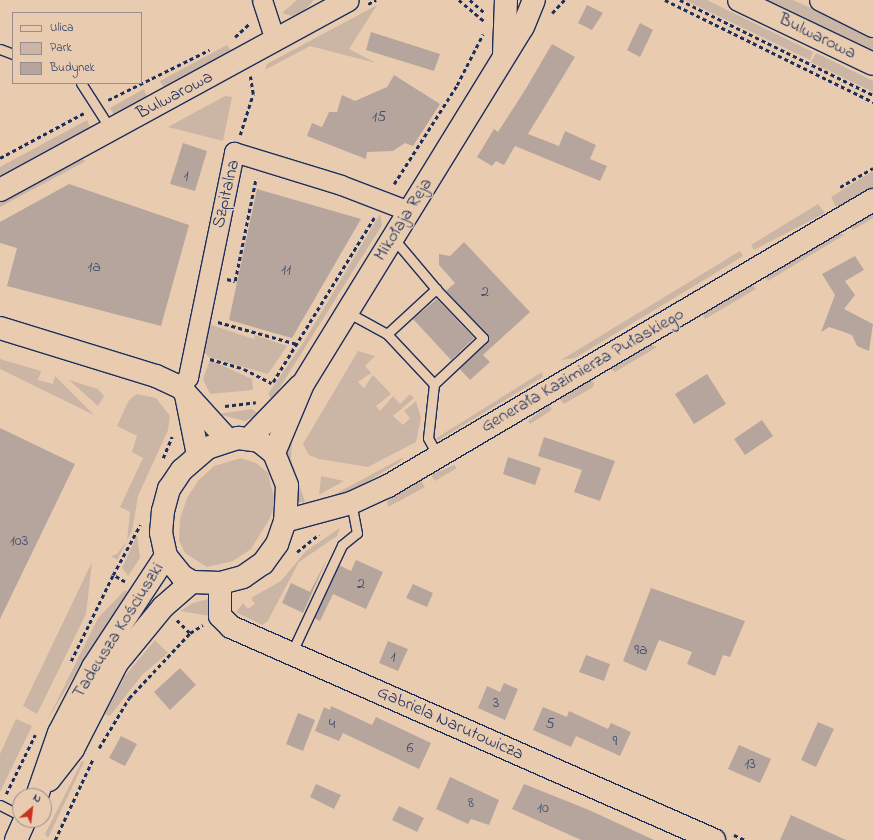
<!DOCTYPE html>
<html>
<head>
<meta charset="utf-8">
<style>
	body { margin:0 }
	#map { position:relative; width:873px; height:840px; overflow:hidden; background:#e9ccb0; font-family:"Indie Flower",sans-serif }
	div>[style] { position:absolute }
	.green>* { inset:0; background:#cbb5a4 }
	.building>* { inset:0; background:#b6a59c }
	.path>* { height:2.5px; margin-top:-1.25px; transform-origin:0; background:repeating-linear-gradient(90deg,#1b2f5e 0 4px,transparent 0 7px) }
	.roads { filter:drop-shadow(1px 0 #1b2f5e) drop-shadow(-1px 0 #1b2f5e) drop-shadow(0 1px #1b2f5e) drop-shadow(0 -1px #1b2f5e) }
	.lane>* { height:9px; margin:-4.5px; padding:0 4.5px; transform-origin:4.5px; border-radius:4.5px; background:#e9ccb0 }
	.street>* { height:19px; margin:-9.5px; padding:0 9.5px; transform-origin:9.5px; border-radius:9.5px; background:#e9ccb0 }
	.secondary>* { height:22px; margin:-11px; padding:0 11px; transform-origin:11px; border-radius:11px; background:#e9ccb0 }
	span { translate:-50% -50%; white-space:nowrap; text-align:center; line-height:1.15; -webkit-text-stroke:3px #e9ccb0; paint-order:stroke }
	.number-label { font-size:16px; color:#424c6e }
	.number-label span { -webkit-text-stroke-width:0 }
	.street-label { font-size:18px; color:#1b2f5e }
	.legend { position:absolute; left:12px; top:12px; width:130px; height:72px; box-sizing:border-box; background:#e9ccb0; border:1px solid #978d8f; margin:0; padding:5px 7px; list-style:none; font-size:12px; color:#1b2f5e }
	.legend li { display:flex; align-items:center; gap:8px; height:20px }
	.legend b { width:20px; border:1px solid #978d8f }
	.north { position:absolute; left:12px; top:788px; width:40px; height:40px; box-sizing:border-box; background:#e9ccb0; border:1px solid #978d8f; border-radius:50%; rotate:28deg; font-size:11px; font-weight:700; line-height:16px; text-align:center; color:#1b2f5e }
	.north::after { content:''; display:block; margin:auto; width:14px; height:18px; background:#c8321e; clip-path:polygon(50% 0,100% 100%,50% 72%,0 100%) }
</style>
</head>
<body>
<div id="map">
	<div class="green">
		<i style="clip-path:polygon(297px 0,314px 0,302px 13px,292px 16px,282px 13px)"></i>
		<i style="clip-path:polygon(685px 0,707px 0,813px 52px,810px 60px)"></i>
		<i style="clip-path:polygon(756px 0,793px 0,873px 36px,873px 57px)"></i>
		<i style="clip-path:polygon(377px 5px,349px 49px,376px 63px,310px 46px,265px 70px,267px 64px)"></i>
		<i style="clip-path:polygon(227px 45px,232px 52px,164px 88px,160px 81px)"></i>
		<i style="clip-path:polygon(816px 53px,873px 81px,873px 92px,811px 62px)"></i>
		<i style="clip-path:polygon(144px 89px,147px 97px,114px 115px,110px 108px)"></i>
		<i style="clip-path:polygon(225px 96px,232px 97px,223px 141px,168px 127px)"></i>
		<i style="clip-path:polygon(87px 120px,90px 127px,0 176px,0 167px)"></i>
		<i style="clip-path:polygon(79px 158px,86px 161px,0 207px,0 200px)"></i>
		<i style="clip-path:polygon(873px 171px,873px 189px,836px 207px,831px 197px)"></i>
		<i style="clip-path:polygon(818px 204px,825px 213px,754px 250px,751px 245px)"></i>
		<i style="clip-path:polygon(873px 209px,873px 218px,853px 230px,848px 224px)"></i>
		<i style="clip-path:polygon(380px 214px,382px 225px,272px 400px,268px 394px,303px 343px)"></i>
		<i style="clip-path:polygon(837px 231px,844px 235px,768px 281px,764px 274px)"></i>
		<i style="clip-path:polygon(740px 251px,743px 256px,709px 277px,575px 358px,561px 360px)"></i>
		<i style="clip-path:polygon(751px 283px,756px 289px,705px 319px,701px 311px)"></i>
		<i style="clip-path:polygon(208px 324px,254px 339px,255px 335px,287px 346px,268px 374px,209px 357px,203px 351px)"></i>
		<i style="clip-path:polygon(649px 344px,657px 347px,615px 372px,610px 368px)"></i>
		<i style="clip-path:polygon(358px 351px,375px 356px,365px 366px,371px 373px,358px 382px,364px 388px,373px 375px,391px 394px,376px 406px,380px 411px,393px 396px,400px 404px,410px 394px,414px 398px,393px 416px,403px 425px,410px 418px,404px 411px,416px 401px,421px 418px,416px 442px,368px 467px,319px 459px,309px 455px,303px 444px)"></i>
		<i style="clip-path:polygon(0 359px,41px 371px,38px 380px,53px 384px,55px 376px,94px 415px,0 369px)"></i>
		<i style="clip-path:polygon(210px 360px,252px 379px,253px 390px,210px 394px,203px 379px)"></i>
		<i style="clip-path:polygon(542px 372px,543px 377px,439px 440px,435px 439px)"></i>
		<i style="clip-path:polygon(590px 379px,594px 383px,593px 387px,564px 404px,561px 401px,560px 397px)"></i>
		<i style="clip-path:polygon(69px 380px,98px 389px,104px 396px,98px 406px)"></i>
		<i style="clip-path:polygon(137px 394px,156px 398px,170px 416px,168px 430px,138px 496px,132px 531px,117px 560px,111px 556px,117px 554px,127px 541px,130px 512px,120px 507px,143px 458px,132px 452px,137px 436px,117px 426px,129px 400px)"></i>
		<i style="clip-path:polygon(549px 404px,552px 410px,530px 424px,528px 421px)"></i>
		<i style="clip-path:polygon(252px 409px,259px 414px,245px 421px,218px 414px)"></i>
		<i style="clip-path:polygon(292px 438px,291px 459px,305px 502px,294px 503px,287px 455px)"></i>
		<i style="clip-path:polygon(404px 457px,400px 462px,345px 495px,324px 500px)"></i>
		<i style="clip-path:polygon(241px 458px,256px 463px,268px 473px,275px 502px,270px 518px,251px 549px,233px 561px,207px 567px,185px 553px,179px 540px,180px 519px,187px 498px,198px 481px,214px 466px)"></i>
		<i style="clip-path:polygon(454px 465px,457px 468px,435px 481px,431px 475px)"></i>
		<i style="clip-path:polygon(321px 476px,344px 481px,319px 495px)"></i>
		<i style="clip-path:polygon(421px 481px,425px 487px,388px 507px,387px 501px)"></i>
		<i style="clip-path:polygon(340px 528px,337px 536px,299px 562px,267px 622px,262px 625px,236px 612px,243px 603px,248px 609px,255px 604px,251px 598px,281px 581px,306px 551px)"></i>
		<i style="clip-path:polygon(137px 535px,140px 558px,128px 576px,122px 568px)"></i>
		<i style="clip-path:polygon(92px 562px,86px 614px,37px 714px,23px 706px)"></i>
		<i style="clip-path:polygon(125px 590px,131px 595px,91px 647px,47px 721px,98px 618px)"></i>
		<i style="clip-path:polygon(208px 599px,211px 616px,180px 611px,193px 603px)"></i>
		<i style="clip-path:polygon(155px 640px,168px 653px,142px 675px,110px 716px,105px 714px,125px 676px)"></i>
		<i style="clip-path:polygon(16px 719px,32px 726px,0 792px,0 754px)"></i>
		<i style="clip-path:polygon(82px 761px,84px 762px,48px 838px,45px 834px)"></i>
	</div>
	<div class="building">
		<i style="clip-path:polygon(587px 5px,603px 13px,592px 30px,578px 23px)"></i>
		<i style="clip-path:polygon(640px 23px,653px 30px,640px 57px,627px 50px)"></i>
		<i style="clip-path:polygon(371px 32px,440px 54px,434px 71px,366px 50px)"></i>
		<i style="clip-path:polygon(552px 44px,575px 57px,528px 134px,559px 146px,565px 131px,596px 145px,590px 159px,607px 166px,600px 181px,515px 146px,504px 165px,496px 161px,492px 166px,477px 157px,494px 129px,498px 132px,525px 90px)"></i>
		<i style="clip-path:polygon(394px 75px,440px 104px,413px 146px,405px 143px,393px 151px,367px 152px,366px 159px,307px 136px,312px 123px,322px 127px,329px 112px,337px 112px,342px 95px,355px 101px,387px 87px)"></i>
		<i style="clip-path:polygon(183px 143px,207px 151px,195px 191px,170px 184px)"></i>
		<i style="clip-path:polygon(69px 184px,189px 225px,161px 326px,7px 286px,17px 248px,0 243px,0 222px)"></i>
		<i style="clip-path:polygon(257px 189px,361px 219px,292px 338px,229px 320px)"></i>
		<i style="clip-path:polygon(464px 242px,530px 312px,483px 355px,490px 362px,470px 380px,459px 368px,487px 342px,489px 336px,446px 291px,455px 283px,439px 265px,439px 254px,450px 256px)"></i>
		<i style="clip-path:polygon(855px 256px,864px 270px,845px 281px,855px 295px,844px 309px,873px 324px,869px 351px,857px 346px,852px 335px,841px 331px,829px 327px,821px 332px,835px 295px,822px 274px)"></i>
		<i style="clip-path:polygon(437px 299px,474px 338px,451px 360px,413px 319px)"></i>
		<i style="clip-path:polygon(707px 374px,726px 404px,694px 424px,675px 394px)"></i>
		<i style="clip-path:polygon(762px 420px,773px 436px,745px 455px,734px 439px)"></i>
		<i style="clip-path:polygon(0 428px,75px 464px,0 619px)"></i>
		<i style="clip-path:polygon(544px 437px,615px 461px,600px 501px,574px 492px,582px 470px,538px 456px)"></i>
		<i style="clip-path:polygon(508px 457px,541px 468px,535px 485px,503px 474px)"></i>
		<i style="clip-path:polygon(327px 559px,303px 613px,282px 603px,291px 583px,310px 592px)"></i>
		<i style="clip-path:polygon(356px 560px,383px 572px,366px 609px,333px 594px,320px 621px,314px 618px,339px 565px,351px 571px)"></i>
		<i style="clip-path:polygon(413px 584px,433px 593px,427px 607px,406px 598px)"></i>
		<i style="clip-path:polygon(651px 588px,745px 621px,730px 657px,723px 655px,715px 676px,687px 664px,692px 652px,659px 640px,646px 671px,623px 661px)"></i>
		<i style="clip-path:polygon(388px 641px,408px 649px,398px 671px,379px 663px)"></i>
		<i style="clip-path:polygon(586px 655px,610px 664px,604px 681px,579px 672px)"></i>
		<i style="clip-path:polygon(180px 668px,196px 685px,170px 710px,154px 692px)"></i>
		<i style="clip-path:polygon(504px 683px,518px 689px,505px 720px,478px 708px,487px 686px,500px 692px)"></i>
		<i style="clip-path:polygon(331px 706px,372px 725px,376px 717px,431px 743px,419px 769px,343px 733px,339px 741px,315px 731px,324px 707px,330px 710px)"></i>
		<i style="clip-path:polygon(543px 707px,567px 717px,569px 711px,608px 729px,611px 723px,631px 732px,620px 756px,576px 736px,571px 747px,533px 730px)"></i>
		<i style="clip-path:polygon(298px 713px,315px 720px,303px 751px,286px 744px)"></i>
		<i style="clip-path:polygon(818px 722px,834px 729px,816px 767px,801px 760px)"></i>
		<i style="clip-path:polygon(121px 736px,137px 744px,125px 766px,109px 758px)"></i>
		<i style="clip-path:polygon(739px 745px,771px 759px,760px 783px,728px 769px)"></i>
		<i style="clip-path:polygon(450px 777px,499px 800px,489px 825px,471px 819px,468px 824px,436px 809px)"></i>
		<i style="clip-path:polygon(316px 784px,341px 795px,334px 809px,310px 797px)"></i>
		<i style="clip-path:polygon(524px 784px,589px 810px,654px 840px,581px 840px,512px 809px)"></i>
		<i style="clip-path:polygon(399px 806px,424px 818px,417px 832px,392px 820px)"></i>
		<i style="clip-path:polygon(791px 815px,846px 840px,780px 840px)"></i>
	</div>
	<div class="path">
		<i style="left:459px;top:0;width:33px;rotate:40deg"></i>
		<i style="left:470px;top:0;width:20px;rotate:41deg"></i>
		<i style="left:665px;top:0;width:232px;rotate:26.1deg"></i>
		<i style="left:680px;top:0;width:215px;rotate:26.2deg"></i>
		<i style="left:368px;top:4px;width:9px;rotate:-27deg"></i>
		<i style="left:552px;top:13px;width:18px;rotate:-47deg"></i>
		<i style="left:235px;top:37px;width:21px;rotate:-43deg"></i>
		<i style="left:108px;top:100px;width:113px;rotate:-26.3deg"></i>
		<i style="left:240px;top:135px;width:43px;rotate:-72.4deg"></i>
		<i style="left:253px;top:94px;width:18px;rotate:-99deg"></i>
		<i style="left:0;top:158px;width:95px;rotate:-28.2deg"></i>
		<i style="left:394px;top:184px;width:117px;rotate:-57.5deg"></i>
		<i style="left:457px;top:85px;width:57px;rotate:-63deg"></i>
		<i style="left:840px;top:187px;width:38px;rotate:-30deg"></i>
		<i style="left:227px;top:279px;width:8px;rotate:14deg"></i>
		<i style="left:235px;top:281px;width:105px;rotate:-78.5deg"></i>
		<i style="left:218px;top:322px;width:82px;rotate:15.6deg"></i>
		<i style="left:210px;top:359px;width:35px;rotate:16deg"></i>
		<i style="left:244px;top:369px;width:31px;rotate:27deg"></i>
		<i style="left:273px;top:382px;width:193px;rotate:-58.4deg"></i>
		<i style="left:225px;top:406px;width:31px;rotate:-7deg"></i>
		<i style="left:163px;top:458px;width:23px;rotate:-67deg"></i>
		<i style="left:297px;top:552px;width:28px;rotate:-39deg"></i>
		<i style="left:125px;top:582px;width:14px;rotate:-150deg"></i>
		<i style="left:113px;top:575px;width:57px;rotate:-61.6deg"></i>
		<i style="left:177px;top:620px;width:18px;rotate:45deg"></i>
		<i style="left:190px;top:633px;width:15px;rotate:-32deg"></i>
		<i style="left:71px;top:661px;width:96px;rotate:-64deg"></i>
		<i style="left:99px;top:748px;width:58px;rotate:-59deg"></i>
		<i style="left:129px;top:698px;width:89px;rotate:-46.8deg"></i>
		<i style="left:6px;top:794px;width:66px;rotate:-63.8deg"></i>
		<i style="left:734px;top:835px;width:12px;rotate:24deg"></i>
		<i style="left:55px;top:840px;width:89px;rotate:-64.9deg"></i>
	</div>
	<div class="roads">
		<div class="lane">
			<i style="left:0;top:49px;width:14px;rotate:21deg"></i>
			<i style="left:81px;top:83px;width:56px;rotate:57.4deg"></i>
			<i style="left:436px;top:289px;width:68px;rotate:46.2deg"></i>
			<i style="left:483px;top:338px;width:67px;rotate:136.8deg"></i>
			<i style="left:434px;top:384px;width:54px;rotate:96.3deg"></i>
			<i style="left:428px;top:438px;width:21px;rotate:61deg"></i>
			<i style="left:347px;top:312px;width:46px;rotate:28.8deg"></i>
			<i style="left:387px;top:334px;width:69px;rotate:46.8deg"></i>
			<i style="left:387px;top:334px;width:67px;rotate:-42.6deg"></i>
			<i style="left:436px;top:289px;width:67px;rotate:-130.1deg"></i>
			<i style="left:291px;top:654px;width:120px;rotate:-64.9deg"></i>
			<i style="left:342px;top:545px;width:19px;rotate:-39deg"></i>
			<i style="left:357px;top:533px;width:31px;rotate:-101deg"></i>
			<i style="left:0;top:805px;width:22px;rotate:27deg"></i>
		</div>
		<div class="street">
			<i style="left:262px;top:0;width:42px;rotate:72deg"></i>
			<i style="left:180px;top:387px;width:13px;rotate:-51deg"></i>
			<i style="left:188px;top:377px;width:230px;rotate:-78.4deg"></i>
			<i style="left:234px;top:152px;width:112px;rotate:17.1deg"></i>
			<i style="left:341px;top:185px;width:73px;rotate:20.9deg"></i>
		</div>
		<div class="secondary">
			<i style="left:739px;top:0;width:148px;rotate:25.5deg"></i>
			<i style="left:821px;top:0;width:58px;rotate:26.6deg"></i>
			<i style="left:838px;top:4px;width:35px;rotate:5deg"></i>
			<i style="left:504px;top:54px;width:54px;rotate:-87.9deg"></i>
			<i style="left:0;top:190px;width:396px;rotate:-28.6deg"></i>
			<i style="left:0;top:328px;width:163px;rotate:17.1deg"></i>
			<i style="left:156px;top:376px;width:26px;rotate:25deg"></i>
			<i style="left:180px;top:387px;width:70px;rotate:47.9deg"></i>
			<i style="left:186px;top:395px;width:61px;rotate:78.7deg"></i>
			<i style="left:238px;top:438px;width:21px;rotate:8deg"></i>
			<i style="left:259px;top:441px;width:19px;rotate:39deg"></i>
			<i style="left:274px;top:453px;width:35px;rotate:68deg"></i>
			<i style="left:287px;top:486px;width:35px;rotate:93deg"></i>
			<i style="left:285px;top:521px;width:24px;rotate:109deg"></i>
			<i style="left:277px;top:544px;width:24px;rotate:126deg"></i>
			<i style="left:263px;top:563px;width:24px;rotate:145deg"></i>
			<i style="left:243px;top:577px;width:24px;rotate:165deg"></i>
			<i style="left:220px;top:583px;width:28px;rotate:-178deg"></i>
			<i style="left:192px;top:582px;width:12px;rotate:-149deg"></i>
			<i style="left:182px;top:576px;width:26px;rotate:-129deg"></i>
			<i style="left:166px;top:556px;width:24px;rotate:-102deg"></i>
			<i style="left:161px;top:533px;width:22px;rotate:-85deg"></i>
			<i style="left:163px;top:511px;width:23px;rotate:-75deg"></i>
			<i style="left:169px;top:489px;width:23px;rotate:-56deg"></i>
			<i style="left:182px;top:470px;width:33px;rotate:-41deg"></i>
			<i style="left:207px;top:448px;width:33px;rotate:-18deg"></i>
			<i style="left:249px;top:439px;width:74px;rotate:-46.1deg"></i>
			<i style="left:274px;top:453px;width:75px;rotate:-67.2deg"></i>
			<i style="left:303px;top:384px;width:419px;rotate:-58.4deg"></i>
			<i style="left:523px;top:27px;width:29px;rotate:-68deg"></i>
			<i style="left:285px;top:521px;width:68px;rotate:-15.3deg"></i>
			<i style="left:351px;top:503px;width:41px;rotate:-24.7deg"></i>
			<i style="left:388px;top:486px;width:563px;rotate:-30.53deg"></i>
			<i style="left:220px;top:583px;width:33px;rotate:90deg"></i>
			<i style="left:220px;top:616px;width:16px;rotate:45deg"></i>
			<i style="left:231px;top:627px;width:528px;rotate:23.8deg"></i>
			<i style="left:49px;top:780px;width:39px;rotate:-52deg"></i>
			<i style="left:73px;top:749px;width:97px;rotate:-62.9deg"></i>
			<i style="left:117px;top:663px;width:72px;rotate:-50.6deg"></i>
			<i style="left:163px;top:607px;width:38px;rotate:-41deg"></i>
			<i style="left:37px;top:796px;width:67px;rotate:-70.8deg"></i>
			<i style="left:59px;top:733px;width:74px;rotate:-62.7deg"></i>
			<i style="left:93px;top:667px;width:133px;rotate:-56.7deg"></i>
			<i style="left:16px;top:840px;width:22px;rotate:-66deg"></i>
		</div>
	</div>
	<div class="number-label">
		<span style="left:379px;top:117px">15</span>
		<span style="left:186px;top:176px">1</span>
		<span style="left:94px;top:267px">1a</span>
		<span style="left:286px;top:270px">11</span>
		<span style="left:485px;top:292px">2</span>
		<span style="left:19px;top:541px">103</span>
		<span style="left:361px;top:584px">2</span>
		<span style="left:641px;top:650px">9a</span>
		<span style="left:393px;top:657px">1</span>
		<span style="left:496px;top:703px">3</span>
		<span style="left:332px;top:724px">4</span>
		<span style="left:550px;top:724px">5</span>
		<span style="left:615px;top:741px">9</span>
		<span style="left:410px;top:748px">6</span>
		<span style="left:750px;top:764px">13</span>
		<span style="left:471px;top:803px">8</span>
		<span style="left:543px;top:808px">10</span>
	</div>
	<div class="street-label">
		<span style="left:817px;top:37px;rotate:26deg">Bulwarowa</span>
		<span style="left:175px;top:96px;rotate:-28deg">Bulwarowa</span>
		<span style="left:227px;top:194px;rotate:-77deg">Szpitalna</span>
		<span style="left:404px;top:220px;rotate:-58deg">Mikołaja Reja</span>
		<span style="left:583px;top:371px;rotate:-30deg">Generała Kazimierza Pułaskiego</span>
		<span style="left:119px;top:631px;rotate:-58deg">Tadeusza Kościuszki</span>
		<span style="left:450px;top:724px;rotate:24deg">Gabriela Narutowicza</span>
	</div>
	<ul class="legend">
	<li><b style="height:5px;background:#e9ccb0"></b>Ulica</li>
	<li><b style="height:11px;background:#cbb5a4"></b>Park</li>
	<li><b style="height:11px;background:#b6a59c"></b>Budynek</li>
	</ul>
	<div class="north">N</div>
</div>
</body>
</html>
